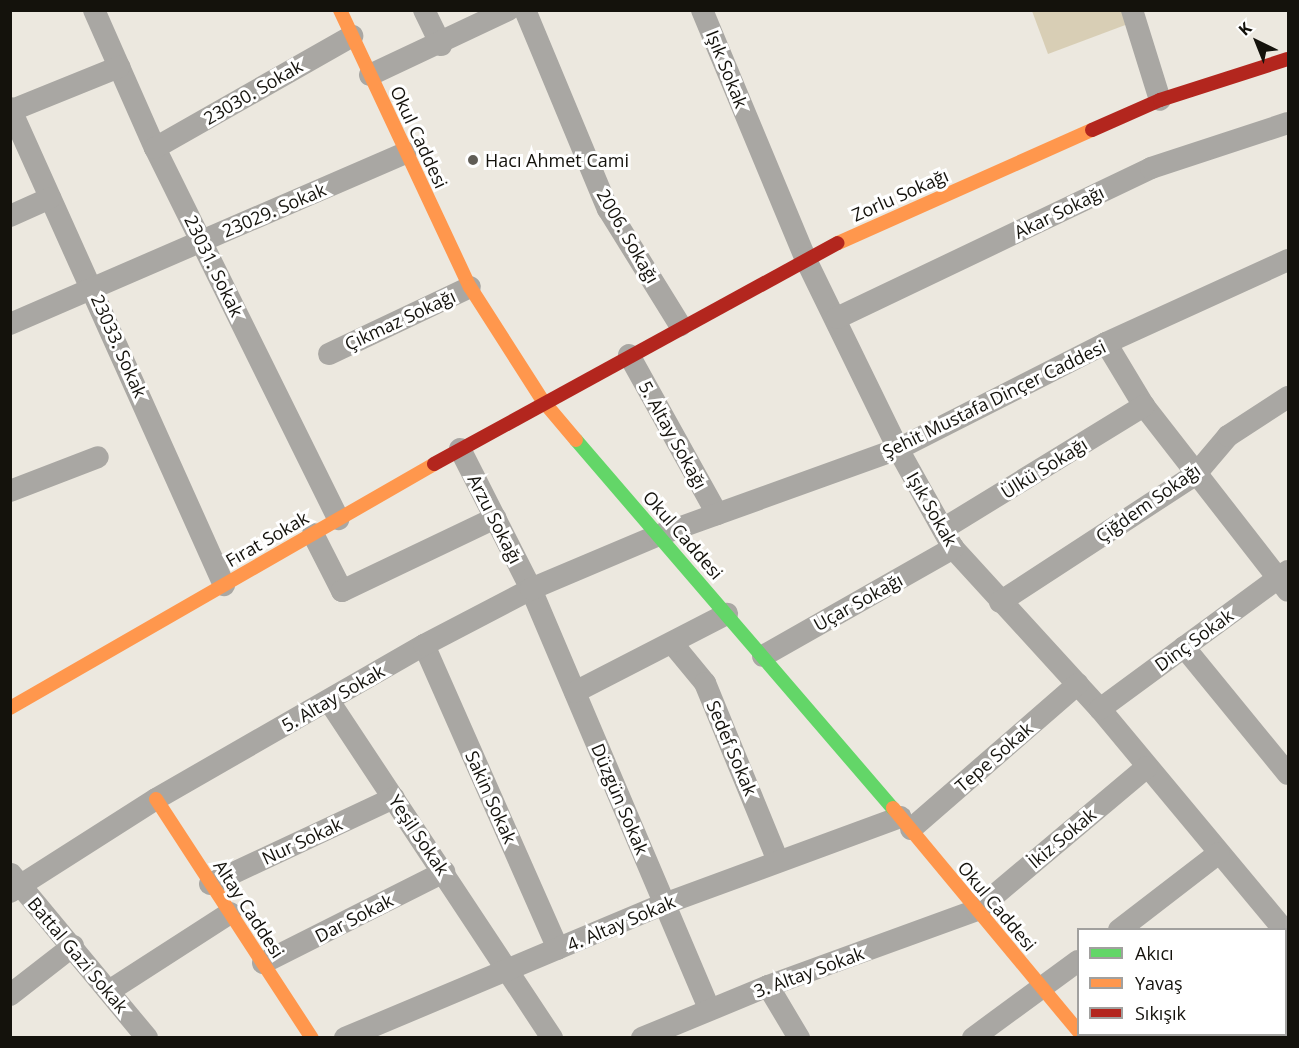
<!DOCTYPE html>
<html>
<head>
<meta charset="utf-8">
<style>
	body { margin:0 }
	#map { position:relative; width:1299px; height:1048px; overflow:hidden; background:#ece8df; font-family:"Open Sans",sans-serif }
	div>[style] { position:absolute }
	.green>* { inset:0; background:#d8ceb5 }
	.street>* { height:22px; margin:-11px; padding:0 11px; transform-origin:11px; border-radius:11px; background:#a9a7a3 }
	.fast>* { height:14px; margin:-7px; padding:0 7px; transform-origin:7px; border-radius:7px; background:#63d668 }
	.slow>* { height:14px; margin:-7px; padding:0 7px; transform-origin:7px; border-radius:7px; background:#ff974d }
	.jam>* { height:14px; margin:-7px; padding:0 7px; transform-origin:7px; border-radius:7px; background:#b3261e }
	.dots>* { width:16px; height:16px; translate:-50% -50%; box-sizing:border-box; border:3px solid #fff; border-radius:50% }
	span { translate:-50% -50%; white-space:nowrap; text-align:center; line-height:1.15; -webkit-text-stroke:6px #fff; paint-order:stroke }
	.street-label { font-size:18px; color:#14120c }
	.poi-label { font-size:18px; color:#14120c }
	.left { translate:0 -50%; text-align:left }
	.frame { position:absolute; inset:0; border:12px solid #14120c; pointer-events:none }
	.legend { position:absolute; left:1077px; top:928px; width:210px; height:108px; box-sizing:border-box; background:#fff; border:2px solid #a1a09e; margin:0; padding:8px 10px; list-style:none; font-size:18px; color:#14120c }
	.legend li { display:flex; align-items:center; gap:12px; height:30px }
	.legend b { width:30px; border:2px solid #a1a09e }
	.north { position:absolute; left:1227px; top:12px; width:60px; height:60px; -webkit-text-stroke:4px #fff; paint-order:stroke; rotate:317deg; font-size:16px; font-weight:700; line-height:24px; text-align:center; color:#14120c }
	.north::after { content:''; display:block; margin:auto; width:21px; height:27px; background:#14120c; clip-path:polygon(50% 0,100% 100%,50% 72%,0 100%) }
</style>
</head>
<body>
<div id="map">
	<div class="green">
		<i style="clip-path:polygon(1032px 11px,1123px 11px,1128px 24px,1048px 54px)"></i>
	</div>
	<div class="street">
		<i style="left:94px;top:10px;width:151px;rotate:66.2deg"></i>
		<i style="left:155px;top:148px;width:414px;rotate:63.7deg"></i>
		<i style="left:424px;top:10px;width:39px;rotate:64deg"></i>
		<i style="left:525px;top:10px;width:216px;rotate:67.4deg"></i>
		<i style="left:608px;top:209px;width:137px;rotate:58.2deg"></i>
		<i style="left:702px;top:10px;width:269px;rotate:67.4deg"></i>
		<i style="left:805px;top:258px;width:212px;rotate:64deg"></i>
		<i style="left:898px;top:449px;width:113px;rotate:60.9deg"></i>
		<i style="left:953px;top:548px;width:218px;rotate:47.6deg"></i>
		<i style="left:1100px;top:709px;width:288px;rotate:50.2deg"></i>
		<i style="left:1132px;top:10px;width:94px;rotate:72.7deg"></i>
		<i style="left:370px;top:75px;width:153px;rotate:-25.2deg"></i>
		<i style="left:10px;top:108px;width:523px;rotate:65.84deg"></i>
		<i style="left:10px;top:111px;width:118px;rotate:-22deg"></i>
		<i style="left:155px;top:148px;width:227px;rotate:-29.6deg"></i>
		<i style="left:10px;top:216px;width:44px;rotate:-24.2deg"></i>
		<i style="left:837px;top:318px;width:348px;rotate:-25.5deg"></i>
		<i style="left:1151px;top:168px;width:144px;rotate:-18.2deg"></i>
		<i style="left:10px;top:324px;width:431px;rotate:-23.4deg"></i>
		<i style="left:1106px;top:343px;width:74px;rotate:58.9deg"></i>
		<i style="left:1144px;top:406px;width:234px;rotate:52.1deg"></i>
		<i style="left:329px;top:354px;width:156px;rotate:-25.4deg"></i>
		<i style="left:629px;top:355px;width:182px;rotate:61deg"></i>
		<i style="left:460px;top:449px;width:157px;rotate:63.1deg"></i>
		<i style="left:531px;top:589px;width:456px;rotate:67deg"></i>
		<i style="left:10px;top:491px;width:94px;rotate:-21.1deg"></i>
		<i style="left:943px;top:529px;width:236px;rotate:-31.5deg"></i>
		<i style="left:313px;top:534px;width:64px;rotate:63deg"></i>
		<i style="left:342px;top:591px;width:170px;rotate:-25.5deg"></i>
		<i style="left:1000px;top:602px;width:233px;rotate:-33.1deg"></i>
		<i style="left:1195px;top:475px;width:51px;rotate:-49.8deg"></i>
		<i style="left:1228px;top:436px;width:72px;rotate:-33deg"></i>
		<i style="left:672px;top:643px;width:52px;rotate:50.5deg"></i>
		<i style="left:705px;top:683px;width:192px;rotate:67.7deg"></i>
		<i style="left:424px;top:645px;width:332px;rotate:66.2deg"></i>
		<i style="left:1184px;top:647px;width:164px;rotate:50.7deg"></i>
		<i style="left:763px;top:656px;width:219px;rotate:-29.6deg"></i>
		<i style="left:575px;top:692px;width:171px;rotate:-27.2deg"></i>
		<i style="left:329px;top:701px;width:404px;rotate:56.5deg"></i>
		<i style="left:1100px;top:709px;width:233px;rotate:-36.3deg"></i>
		<i style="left:911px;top:829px;width:221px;rotate:-41deg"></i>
		<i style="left:11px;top:874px;width:213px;rotate:50.3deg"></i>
		<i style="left:210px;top:884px;width:203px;rotate:-25.1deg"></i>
		<i style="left:10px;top:892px;width:173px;rotate:-32.5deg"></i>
		<i style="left:156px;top:799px;width:309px;rotate:-29.9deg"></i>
		<i style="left:424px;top:645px;width:121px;rotate:-27.6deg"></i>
		<i style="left:531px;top:589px;width:139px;rotate:-22.9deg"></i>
		<i style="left:659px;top:535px;width:254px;rotate:-19.8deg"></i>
		<i style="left:898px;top:449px;width:233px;rotate:-27deg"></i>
		<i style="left:1106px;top:343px;width:200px;rotate:-24.5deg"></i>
		<i style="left:1119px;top:930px;width:126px;rotate:-37.6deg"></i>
		<i style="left:263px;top:963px;width:203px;rotate:-26.7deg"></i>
		<i style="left:1286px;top:982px;width:4px;rotate:-56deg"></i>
		<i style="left:768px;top:986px;width:61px;rotate:59.2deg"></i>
		<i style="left:109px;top:991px;width:144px;rotate:-32.8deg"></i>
		<i style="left:10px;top:995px;width:80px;rotate:-37.9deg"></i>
		<i style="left:345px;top:1038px;width:346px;rotate:-22.8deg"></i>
		<i style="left:664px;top:904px;width:252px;rotate:-20.2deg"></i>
		<i style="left:642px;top:1038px;width:136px;rotate:-22.4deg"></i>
		<i style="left:768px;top:986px;width:222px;rotate:-20deg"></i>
		<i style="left:977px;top:910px;width:222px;rotate:-40.1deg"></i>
		<i style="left:973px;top:1038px;width:130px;rotate:-36.3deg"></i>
		<i style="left:1218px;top:1038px;width:6px;rotate:-45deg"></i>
	</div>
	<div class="fast">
		<i style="left:576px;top:440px;width:486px;rotate:49.3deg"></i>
	</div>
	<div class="slow">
		<i style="left:340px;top:10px;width:306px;rotate:64.9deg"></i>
		<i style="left:470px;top:287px;width:135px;rotate:57.4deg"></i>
		<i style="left:543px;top:401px;width:51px;rotate:49.8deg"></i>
		<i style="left:838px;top:243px;width:278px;rotate:-24deg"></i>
		<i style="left:10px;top:708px;width:489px;rotate:-29.9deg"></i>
		<i style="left:156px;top:799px;width:285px;rotate:56.9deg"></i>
		<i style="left:893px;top:808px;width:290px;rotate:50.3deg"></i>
	</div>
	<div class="jam">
		<i style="left:1092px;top:130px;width:74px;rotate:-23.8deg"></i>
		<i style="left:1160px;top:100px;width:134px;rotate:-17.8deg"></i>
		<i style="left:434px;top:464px;width:460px;rotate:-28.7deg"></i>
	</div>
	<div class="dots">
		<i style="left:473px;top:160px;background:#605d56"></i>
	</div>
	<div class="street-label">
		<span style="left:727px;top:69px;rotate:68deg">Işık Sokak</span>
		<span style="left:253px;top:92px;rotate:-30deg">23030. Sokak</span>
		<span style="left:419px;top:137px;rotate:65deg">Okul Caddesi</span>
		<span style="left:900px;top:195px;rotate:-24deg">Zorlu Sokağı</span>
		<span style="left:274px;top:210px;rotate:-23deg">23029. Sokak</span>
		<span style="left:1059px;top:212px;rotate:-26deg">Akar Sokağı</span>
		<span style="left:628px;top:236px;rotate:60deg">2006. Sokağı</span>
		<span style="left:214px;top:266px;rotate:64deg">23031. Sokak</span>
		<span style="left:400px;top:320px;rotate:-25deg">Çıkmaz Sokağı</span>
		<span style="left:119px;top:346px;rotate:66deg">23033. Sokak</span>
		<span style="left:994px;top:399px;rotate:-26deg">Şehit Mustafa Dinçer Caddesi</span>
		<span style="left:673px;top:435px;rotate:61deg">5. Altay Sokağı</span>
		<span style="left:1044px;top:468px;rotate:-32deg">Ülkü Sokağı</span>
		<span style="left:1148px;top:503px;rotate:-35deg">Çiğdem Sokağı</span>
		<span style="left:932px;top:509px;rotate:60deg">Işık Sokak</span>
		<span style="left:495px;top:519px;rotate:63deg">Arzu Sokağı</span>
		<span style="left:683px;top:535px;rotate:49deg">Okul Caddesi</span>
		<span style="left:267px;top:539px;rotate:-30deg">Fırat Sokak</span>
		<span style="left:858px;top:602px;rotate:-29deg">Uçar Sokağı</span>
		<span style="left:1194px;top:640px;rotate:-36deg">Dinç Sokak</span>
		<span style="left:333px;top:698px;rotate:-30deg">5. Altay Sokak</span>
		<span style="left:732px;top:748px;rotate:67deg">Sedef Sokak</span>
		<span style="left:994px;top:757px;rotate:-41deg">Tepe Sokak</span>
		<span style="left:491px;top:797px;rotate:66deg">Sakin Sokak</span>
		<span style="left:620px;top:799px;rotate:67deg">Düzgün Sokak</span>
		<span style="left:419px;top:835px;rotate:56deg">Yeşil Sokak</span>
		<span style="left:1062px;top:838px;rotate:-40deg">İkiz Sokak</span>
		<span style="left:302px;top:841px;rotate:-25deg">Nur Sokak</span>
		<span style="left:997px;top:906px;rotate:50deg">Okul Caddesi</span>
		<span style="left:249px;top:909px;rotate:57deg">Altay Caddesi</span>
		<span style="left:354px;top:918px;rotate:-27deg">Dar Sokak</span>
		<span style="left:621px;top:923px;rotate:-23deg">4. Altay Sokak</span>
		<span style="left:78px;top:955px;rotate:50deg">Battal Gazi Sokak</span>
		<span style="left:809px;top:972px;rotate:-20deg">3. Altay Sokak</span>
	</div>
	<div class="poi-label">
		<span class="left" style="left:485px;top:160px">Hacı Ahmet Cami</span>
	</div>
	<div class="frame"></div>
	<ul class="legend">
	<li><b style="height:8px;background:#63d668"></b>Akıcı</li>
	<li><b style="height:8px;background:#ff974d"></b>Yavaş</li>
	<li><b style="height:8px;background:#b3261e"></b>Sıkışık</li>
	</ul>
	<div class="north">K</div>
</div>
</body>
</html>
